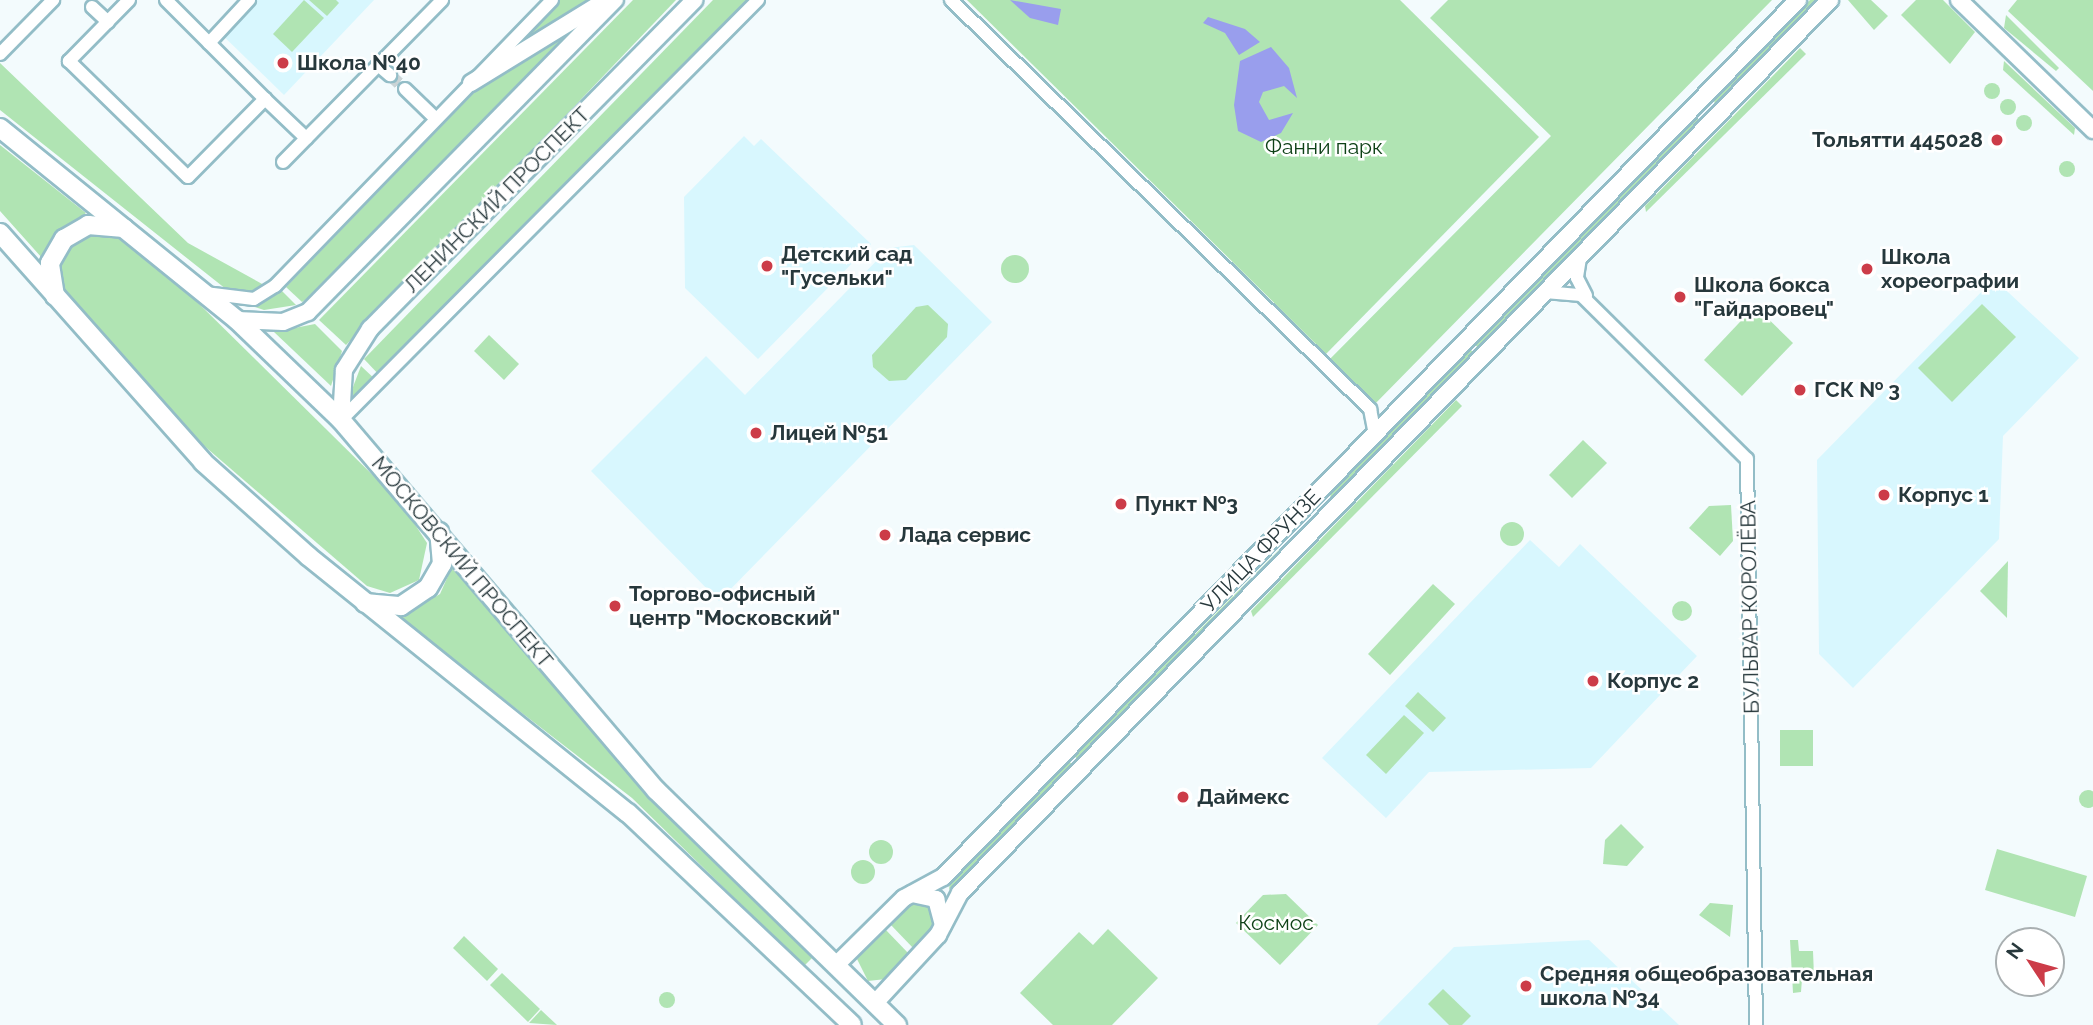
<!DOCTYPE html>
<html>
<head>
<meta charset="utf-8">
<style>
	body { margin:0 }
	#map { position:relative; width:2093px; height:1025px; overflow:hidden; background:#f3fbfd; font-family:Raleway,sans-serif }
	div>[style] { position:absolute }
	.built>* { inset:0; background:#d8f7fe }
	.green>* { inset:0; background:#b0e4b3 }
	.round { border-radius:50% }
	.water>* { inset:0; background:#999eed }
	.minor-tunnel>* { height:12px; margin-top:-6px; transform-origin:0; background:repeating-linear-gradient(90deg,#cad4d6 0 12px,transparent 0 18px) }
	.roads { filter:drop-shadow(2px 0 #93bdc7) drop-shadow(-2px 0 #93bdc7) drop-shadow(0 2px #93bdc7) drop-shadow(0 -2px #93bdc7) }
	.minor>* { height:12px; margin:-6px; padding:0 6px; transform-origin:6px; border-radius:6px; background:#fff }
	.secondary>* { height:16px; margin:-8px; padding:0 8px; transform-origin:8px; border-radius:8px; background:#fff }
	.primary>* { height:18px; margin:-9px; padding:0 9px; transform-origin:9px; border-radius:9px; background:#fff }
	.dots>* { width:19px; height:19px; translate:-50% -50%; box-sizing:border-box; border:4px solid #fff; border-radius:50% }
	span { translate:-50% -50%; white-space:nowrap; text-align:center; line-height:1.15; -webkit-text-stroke:5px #fff; paint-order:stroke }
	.poi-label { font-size:21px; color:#27383c; font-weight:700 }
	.left { translate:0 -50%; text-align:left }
	.right { translate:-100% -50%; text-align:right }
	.park-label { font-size:21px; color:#0e4117 }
	.street-label { font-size:21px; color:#27383c }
	.north { position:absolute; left:1995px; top:927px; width:70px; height:70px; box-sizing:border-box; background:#fff; border:2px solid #a9afb1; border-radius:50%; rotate:306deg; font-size:19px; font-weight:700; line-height:28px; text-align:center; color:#27383c }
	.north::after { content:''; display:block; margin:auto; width:24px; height:32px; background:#cc3c48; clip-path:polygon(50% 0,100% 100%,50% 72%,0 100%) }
</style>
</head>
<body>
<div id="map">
	<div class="built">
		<i style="clip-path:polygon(242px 0,374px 0,284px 95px,215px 28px)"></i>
		<i style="clip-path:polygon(744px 136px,754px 146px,761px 139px,871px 244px,758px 359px,685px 288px,684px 197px)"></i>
		<i style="clip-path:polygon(914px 245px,992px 322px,719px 601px,591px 471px,706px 356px,745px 395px,889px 248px)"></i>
		<i style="clip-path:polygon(1994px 279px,2079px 358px,2003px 436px,1999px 539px,1853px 688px,1819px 654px,1817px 460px)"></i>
		<i style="clip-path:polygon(1530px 540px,1559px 567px,1580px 544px,1697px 656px,1591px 768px,1429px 772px,1386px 818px,1322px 758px)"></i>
		<i style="clip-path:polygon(1589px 940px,1679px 1025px,1377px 1025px,1454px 947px)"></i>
	</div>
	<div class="green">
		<i style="clip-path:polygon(304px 0,324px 18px,292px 52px,273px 34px)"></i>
		<i style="clip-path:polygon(309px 0,336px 0,339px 3px,327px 16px)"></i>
		<i style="clip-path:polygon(559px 0,591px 0,511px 51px)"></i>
		<i style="clip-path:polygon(633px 0,676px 0,346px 345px,319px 320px)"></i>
		<i style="clip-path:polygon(713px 0,749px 0,382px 378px,364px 359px)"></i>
		<i style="clip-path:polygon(967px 0,1400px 0,1539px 137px,1326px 354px)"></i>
		<i style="clip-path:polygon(1448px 0,1772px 0,1370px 409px,1324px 365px,1551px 136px,1430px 18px)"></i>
		<i style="clip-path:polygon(1810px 0,1816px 0,1798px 24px,1715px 107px,1714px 99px)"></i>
		<i style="clip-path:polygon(1848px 0,1871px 0,1888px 16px,1874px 30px)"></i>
		<i style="clip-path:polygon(1916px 0,1943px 0,1975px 32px,1950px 64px,1901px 15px)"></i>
		<i style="clip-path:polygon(2017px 0,2093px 0,2093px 91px,2008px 11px)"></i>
		<i style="clip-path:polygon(2006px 15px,2059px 68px,2056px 71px,2004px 28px)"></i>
		<i style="clip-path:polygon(584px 17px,319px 290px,302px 302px,286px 287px,488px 78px)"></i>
		<i style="clip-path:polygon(1800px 48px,1806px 54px,1646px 212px,1645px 206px)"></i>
		<i style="clip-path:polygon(2004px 61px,2075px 128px,2074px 135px,2003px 70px)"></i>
		<i style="clip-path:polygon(0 63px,188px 243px,264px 285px,236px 297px,0 110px)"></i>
		<i class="round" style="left:1984px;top:83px;width:16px;height:16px"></i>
		<i class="round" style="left:2000px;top:99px;width:16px;height:16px"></i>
		<i class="round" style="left:2016px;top:115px;width:16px;height:16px"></i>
		<i style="clip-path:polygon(1695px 118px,1703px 120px,1481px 350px,1474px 344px)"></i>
		<i style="clip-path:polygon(0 145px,86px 213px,55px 237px,42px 258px,0 211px)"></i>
		<i class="round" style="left:2059px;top:161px;width:16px;height:16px"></i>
		<i style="clip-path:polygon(88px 232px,118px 238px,189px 294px,401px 503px,427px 543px,419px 580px,390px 593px,367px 586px,202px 444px,65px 290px,59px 262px,65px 248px)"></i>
		<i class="round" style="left:1001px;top:255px;width:28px;height:28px"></i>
		<i style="clip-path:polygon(282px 291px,296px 305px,264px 310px,242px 303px)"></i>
		<i style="clip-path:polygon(1982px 304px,2016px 337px,1952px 402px,1918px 368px)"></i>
		<i style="clip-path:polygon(928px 305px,948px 324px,947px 337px,906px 380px,889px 381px,873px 367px,872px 355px,916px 307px)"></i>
		<i style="clip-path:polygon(1755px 306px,1793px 343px,1742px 396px,1704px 360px)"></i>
		<i style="clip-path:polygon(315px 324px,342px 351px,331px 386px,274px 332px)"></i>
		<i style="clip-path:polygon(489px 335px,519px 364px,504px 380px,474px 351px)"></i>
		<i style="clip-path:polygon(1470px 349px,1476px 355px,1330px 499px,1331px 492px)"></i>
		<i style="clip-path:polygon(361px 366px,378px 382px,353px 402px,353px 387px)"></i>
		<i style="clip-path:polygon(1456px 400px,1462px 406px,1253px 617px,1251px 611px)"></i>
		<i style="clip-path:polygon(1583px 440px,1607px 463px,1572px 498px,1549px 475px)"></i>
		<i style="clip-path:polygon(1731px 505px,1733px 541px,1720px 556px,1689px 528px,1709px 506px)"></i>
		<i class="round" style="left:1500px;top:522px;width:24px;height:24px"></i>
		<i style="clip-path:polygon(1295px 534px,1297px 538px,1080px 761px,1074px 756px)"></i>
		<i style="clip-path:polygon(2008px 561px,2007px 618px,1980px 591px)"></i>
		<i style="clip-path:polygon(452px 567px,642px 789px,813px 957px,804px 966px,632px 798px,399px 618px,440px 594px)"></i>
		<i style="clip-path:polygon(1433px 584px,1455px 604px,1390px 675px,1368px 654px)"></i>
		<i class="round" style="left:1672px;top:601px;width:20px;height:20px"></i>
		<i style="clip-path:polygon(1418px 692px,1446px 718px,1433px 732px,1405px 706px)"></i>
		<i style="clip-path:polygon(1404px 715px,1424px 733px,1386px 774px,1366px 755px)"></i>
		<i style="clip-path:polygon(1780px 730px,1813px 730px,1813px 766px,1780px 766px)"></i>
		<i style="clip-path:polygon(1069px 761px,1074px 767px,949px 890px,950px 881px)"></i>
		<i class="round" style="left:2079px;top:790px;width:18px;height:18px"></i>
		<i style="clip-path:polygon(1621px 824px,1644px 847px,1627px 866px,1603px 864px,1605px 840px)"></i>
		<i class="round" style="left:869px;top:840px;width:24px;height:24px"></i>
		<i style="clip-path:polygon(1997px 849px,2087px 876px,2075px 917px,1985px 890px)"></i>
		<i class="round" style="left:851px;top:860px;width:24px;height:24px"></i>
		<i style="clip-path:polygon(1286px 894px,1318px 925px,1280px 965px,1236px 923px,1263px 895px)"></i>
		<i style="clip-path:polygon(916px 901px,932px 907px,937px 925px,915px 950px,889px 923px)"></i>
		<i style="clip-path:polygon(1710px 903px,1733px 905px,1730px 937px,1699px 915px)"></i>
		<i style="clip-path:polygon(884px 928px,910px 955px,886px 979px,868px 981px,857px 959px)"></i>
		<i style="clip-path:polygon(1108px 929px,1158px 978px,1112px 1025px,1053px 1025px,1020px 993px,1079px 932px,1093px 945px)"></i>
		<i style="clip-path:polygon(464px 936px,498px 969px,487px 981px,453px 948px)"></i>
		<i style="clip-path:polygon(1790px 940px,1798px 940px,1799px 951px,1813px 951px,1814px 976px,1802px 979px,1801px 992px,1793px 993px)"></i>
		<i style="clip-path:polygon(502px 973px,540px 1009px,528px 1022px,490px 985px)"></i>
		<i style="clip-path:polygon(1443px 989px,1471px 1016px,1462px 1025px,1449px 1025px,1428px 1004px)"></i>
		<i class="round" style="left:659px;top:992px;width:16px;height:16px"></i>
		<i style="clip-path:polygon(541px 1010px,557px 1025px,529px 1023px)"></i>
	</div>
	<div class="water">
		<i style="clip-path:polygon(1010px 0,1061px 9px,1058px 25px,1030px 18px)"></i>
		<i style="clip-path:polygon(1208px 17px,1245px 29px,1260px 42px,1239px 55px,1225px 33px,1203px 23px)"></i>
		<i style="clip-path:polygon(1271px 47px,1289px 68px,1297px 98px,1284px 86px,1263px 92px,1259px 102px,1269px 120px,1293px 113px,1281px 133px,1261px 142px,1238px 131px,1234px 105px,1240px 61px)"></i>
	</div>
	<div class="minor-tunnel">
		<i style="left:390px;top:75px;width:21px;rotate:43deg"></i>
	</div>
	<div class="roads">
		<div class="minor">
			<i style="left:129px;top:0;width:86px;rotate:134.5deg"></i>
			<i style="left:69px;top:61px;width:166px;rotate:44.3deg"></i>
			<i style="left:188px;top:177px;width:110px;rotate:-45.4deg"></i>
			<i style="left:265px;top:99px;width:140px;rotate:-135deg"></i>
			<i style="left:951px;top:0;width:586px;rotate:44.31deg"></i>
			<i style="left:1370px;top:409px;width:25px;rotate:79deg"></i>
			<i style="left:92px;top:7px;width:22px;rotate:43deg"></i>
			<i style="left:209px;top:43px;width:59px;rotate:-47.1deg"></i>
			<i style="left:0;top:54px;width:76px;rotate:-45.5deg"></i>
			<i style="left:378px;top:65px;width:16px;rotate:40deg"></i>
			<i style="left:405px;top:89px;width:43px;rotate:44.1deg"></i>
			<i style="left:265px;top:99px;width:57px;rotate:43.6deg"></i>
			<i style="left:283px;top:162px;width:227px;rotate:-45.5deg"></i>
			<i style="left:1580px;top:258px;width:20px;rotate:99deg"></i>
			<i style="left:1577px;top:278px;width:20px;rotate:63deg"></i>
			<i style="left:1545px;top:292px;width:36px;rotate:5deg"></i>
			<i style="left:1581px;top:295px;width:233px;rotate:44.7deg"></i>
			<i style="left:1747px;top:459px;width:566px;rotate:89.09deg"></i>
			<i style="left:205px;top:293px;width:49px;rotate:7deg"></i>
			<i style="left:254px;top:299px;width:25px;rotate:-32deg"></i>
			<i style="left:275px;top:286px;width:398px;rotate:-45.9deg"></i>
			<i style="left:341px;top:420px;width:592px;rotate:-45.21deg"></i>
		</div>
		<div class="secondary">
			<i style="left:1959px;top:0;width:187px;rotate:44.1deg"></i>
			<i style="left:471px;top:83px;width:158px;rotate:-31.6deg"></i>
			<i style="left:237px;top:320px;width:46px;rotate:2.5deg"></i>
			<i style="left:283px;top:322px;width:27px;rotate:-22deg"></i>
			<i style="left:308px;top:312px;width:438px;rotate:-45.5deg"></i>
			<i style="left:341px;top:420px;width:50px;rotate:-86.6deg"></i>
			<i style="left:344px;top:370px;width:49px;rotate:-57.6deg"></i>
			<i style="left:370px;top:329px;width:462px;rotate:-45.4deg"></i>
			<i style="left:912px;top:894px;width:25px;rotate:12deg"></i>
			<i style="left:936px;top:899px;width:27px;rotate:75deg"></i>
			<i style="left:836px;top:965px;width:95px;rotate:-44.6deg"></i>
			<i style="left:904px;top:898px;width:44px;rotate:-28.3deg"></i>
			<i style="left:943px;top:877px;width:1225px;rotate:-45.73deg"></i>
			<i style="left:875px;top:1003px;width:93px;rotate:-47.2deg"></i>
			<i style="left:938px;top:935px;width:47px;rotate:-62.4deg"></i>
			<i style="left:960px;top:893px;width:1247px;rotate:-45.75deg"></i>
		</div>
		<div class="primary">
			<i style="left:0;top:128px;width:305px;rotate:39deg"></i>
			<i style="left:237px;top:320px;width:144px;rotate:43.9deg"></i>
			<i style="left:341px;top:420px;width:486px;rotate:49.6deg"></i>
			<i style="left:656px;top:790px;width:337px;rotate:44.3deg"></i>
			<i style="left:0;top:233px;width:306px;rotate:48.4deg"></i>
			<i style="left:203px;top:462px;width:141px;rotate:41.8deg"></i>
			<i style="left:308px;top:556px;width:410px;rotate:38.8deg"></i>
			<i style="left:628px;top:813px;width:308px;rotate:43.4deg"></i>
			<i style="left:55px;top:296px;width:33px;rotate:-99deg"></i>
			<i style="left:50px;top:263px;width:28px;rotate:-60deg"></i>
			<i style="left:64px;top:239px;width:28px;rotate:-30deg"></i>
			<i style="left:88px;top:225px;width:36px;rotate:5deg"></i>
			<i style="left:365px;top:603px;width:36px;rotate:5deg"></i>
			<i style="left:401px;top:606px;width:32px;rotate:-34deg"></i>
			<i style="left:428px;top:588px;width:28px;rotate:-60deg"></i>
			<i style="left:442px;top:564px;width:32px;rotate:-95deg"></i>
		</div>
	</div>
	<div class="dots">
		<i style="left:283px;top:63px;background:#cc3c48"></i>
		<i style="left:1997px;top:140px;background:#cc3c48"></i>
		<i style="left:767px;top:266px;background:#cc3c48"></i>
		<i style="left:1867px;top:269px;background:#cc3c48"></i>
		<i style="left:1680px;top:297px;background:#cc3c48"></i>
		<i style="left:1800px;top:390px;background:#cc3c48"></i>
		<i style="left:756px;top:433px;background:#cc3c48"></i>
		<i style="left:1884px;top:495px;background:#cc3c48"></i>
		<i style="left:1121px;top:504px;background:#cc3c48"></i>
		<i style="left:885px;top:535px;background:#cc3c48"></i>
		<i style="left:615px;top:606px;background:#cc3c48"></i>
		<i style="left:1593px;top:681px;background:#cc3c48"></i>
		<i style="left:1183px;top:797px;background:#cc3c48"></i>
		<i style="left:1526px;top:986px;background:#cc3c48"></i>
	</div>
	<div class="poi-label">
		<span class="left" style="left:297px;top:63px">Школа №40</span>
		<span class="right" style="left:1983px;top:140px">Тольятти 445028</span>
		<span class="left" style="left:781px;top:266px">Детский сад<br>"Гусельки"</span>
		<span class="left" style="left:1881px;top:269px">Школа<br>хореографии</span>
		<span class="left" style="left:1694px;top:297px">Школа бокса<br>"Гайдаровец"</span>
		<span class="left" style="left:1814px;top:390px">ГСК № 3</span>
		<span class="left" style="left:770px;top:433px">Лицей №51</span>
		<span class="left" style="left:1898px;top:495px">Корпус 1</span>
		<span class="left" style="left:1135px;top:504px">Пункт №3</span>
		<span class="left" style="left:899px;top:535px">Лада сервис</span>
		<span class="left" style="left:629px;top:606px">Торгово-офисный<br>центр "Московский"</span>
		<span class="left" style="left:1607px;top:681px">Корпус 2</span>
		<span class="left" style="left:1197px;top:797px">Даймекс</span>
		<span class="left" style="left:1540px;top:986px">Средняя общеобразовательная<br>школа №34</span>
	</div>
	<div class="park-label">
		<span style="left:1324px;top:147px">Фанни парк</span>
		<span style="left:1276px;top:923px">Космос</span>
	</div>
	<div class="street-label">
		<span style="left:497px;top:200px;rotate:-45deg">ЛЕНИНСКИЙ ПРОСПЕКТ</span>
		<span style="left:1261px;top:551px;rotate:-46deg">УЛИЦА ФРУНЗЕ</span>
		<span style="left:462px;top:562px;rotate:50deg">МОСКОВСКИЙ ПРОСПЕКТ</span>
		<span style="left:1750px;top:607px;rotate:-91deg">БУЛЬВАР КОРОЛЁВА</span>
	</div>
	<div class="north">N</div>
</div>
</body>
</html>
